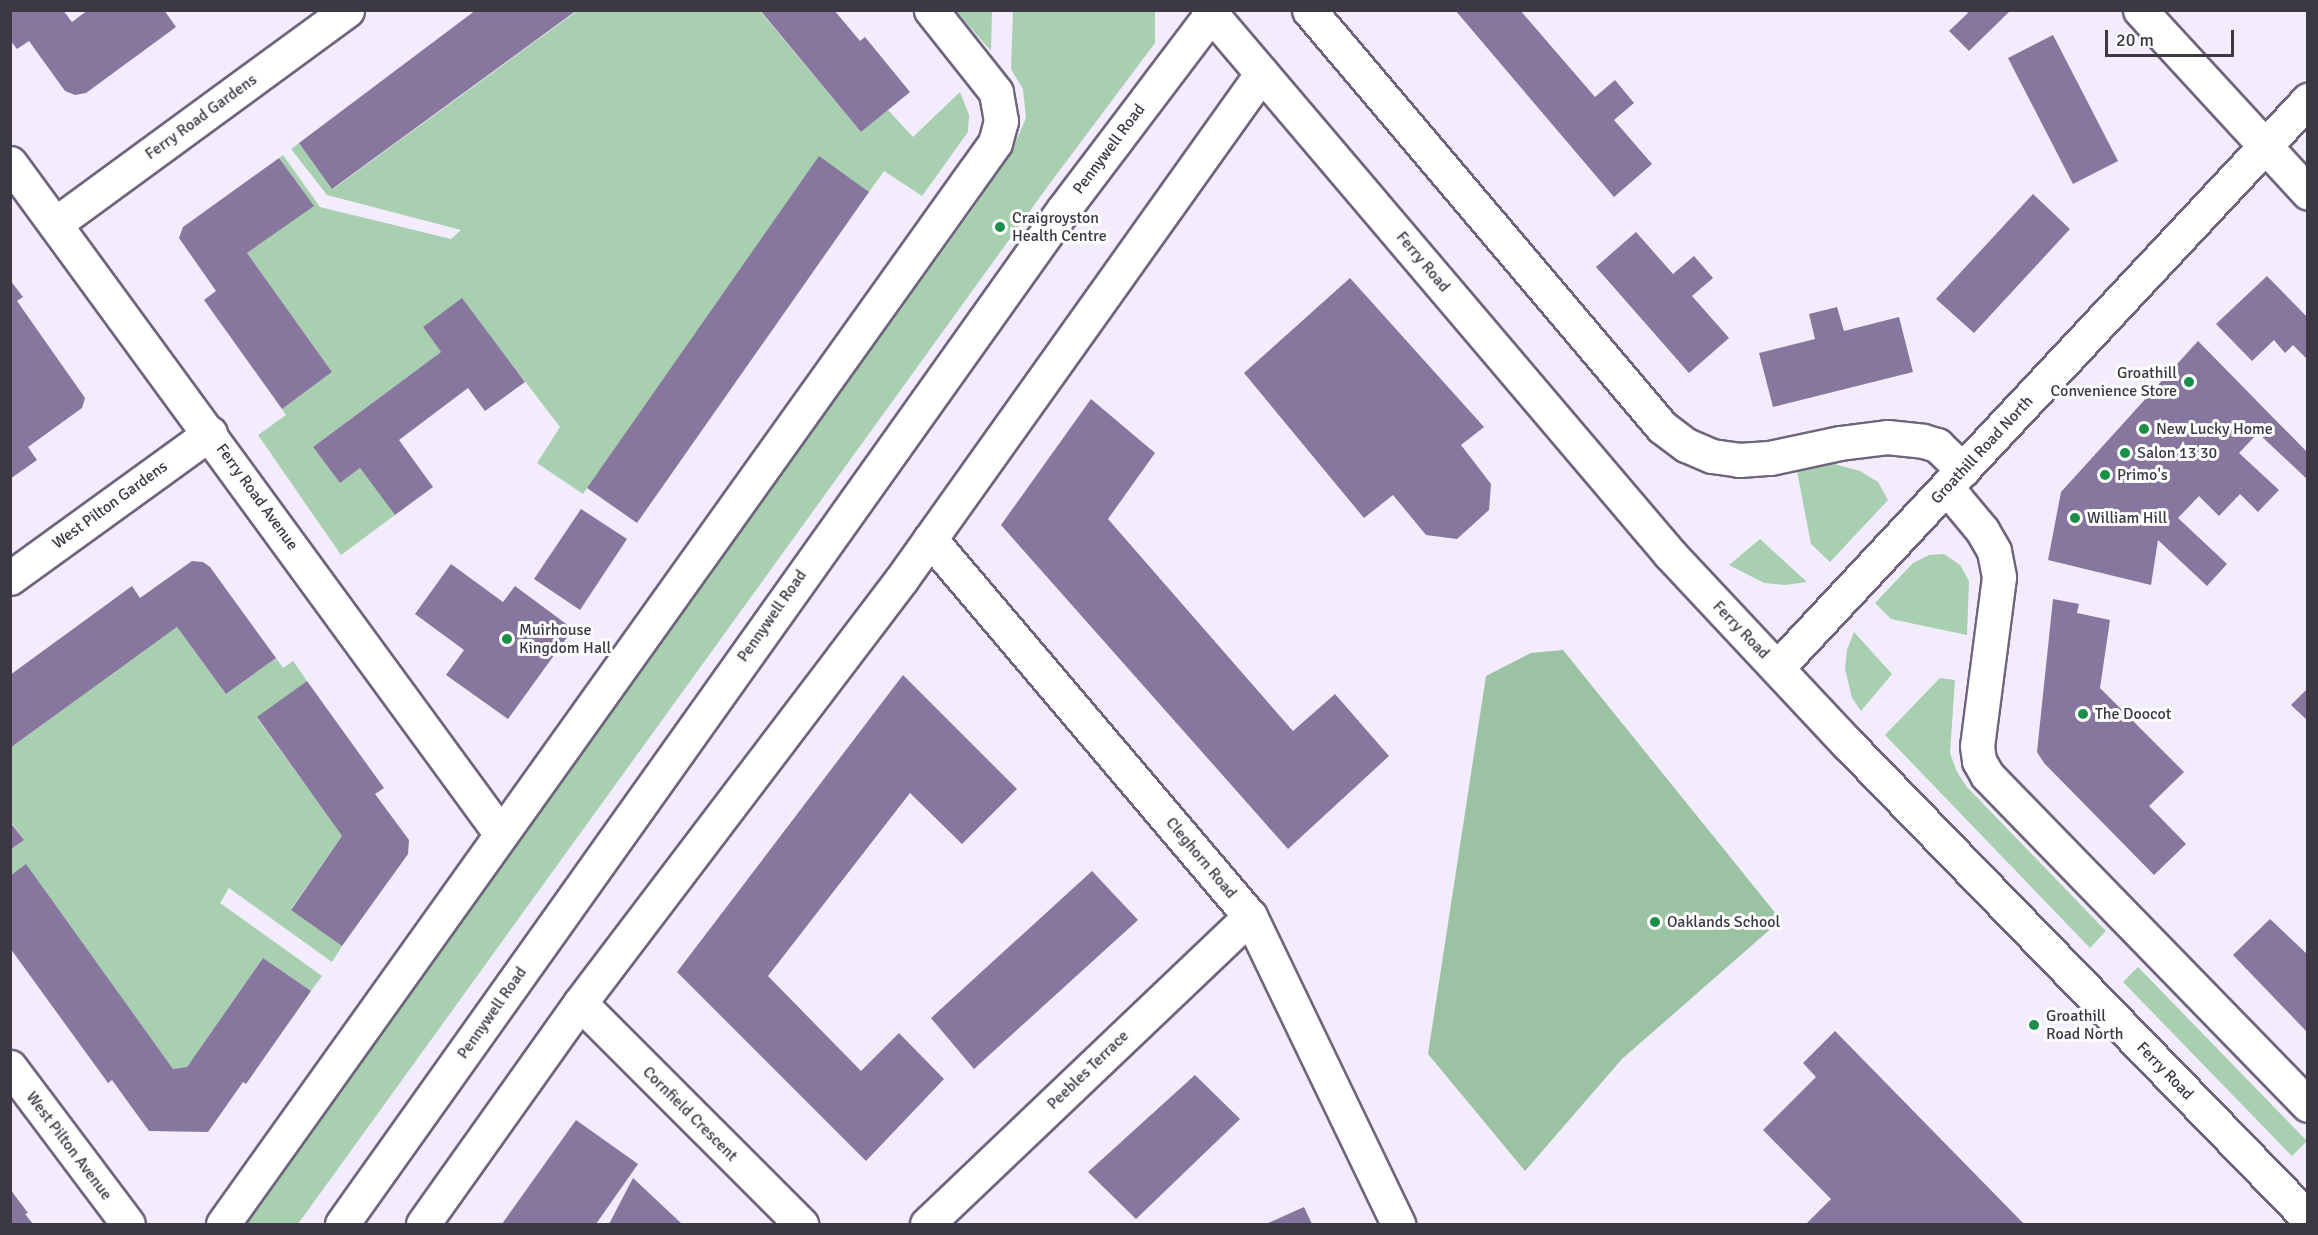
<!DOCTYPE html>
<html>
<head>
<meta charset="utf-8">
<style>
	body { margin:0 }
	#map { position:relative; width:2318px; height:1235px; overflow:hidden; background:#f3ecfd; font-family:Signika,sans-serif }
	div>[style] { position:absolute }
	.green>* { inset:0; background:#a8cfb0 }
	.forest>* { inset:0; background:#9bc2a3 }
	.building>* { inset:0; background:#87769d }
	.roads { filter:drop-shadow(2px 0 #6f657c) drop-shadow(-2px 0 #6f657c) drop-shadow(0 2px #6f657c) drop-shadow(0 -2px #6f657c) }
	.minor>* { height:33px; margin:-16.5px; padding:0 16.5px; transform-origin:16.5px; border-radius:16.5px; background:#fff }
	.tertiary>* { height:33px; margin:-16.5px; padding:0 16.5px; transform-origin:16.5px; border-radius:16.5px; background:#fff }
	.secondary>* { height:33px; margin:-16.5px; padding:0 16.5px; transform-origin:16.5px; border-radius:16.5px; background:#fff }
	.dots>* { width:16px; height:16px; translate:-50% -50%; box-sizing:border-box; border:3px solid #fdfdfd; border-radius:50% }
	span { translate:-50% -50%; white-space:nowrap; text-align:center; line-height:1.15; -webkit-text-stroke:6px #fdfdfd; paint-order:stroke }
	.street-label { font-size:16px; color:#3d3944 }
	.poi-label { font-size:16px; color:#3d3944 }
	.left { translate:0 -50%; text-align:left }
	.right { translate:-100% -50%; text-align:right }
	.frame { position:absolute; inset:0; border:12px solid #3d3944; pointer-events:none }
	.scale { position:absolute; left:2105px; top:30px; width:129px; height:27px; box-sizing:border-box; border:3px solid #3d3944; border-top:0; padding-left:8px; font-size:18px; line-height:21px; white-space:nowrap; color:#3d3944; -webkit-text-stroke:4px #fdfdfd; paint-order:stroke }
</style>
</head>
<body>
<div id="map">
	<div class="green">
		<i style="clip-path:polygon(577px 11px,760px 11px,861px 132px,888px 110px,913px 137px,960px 92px,969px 115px,968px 132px,922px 196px,884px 171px,869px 192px,819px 157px,583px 494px,537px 463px,560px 427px,462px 299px,423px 327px,441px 352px,313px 447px,340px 483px,360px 468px,395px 515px,341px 555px,258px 435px,286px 415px,282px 409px,332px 372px,247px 253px,313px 206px,279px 158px,283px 155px,320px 207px,451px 239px,461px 230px,327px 195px,291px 149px,299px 143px,333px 189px)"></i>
		<i style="clip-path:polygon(956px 11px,992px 11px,991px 51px)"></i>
		<i style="clip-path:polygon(1013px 11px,1155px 11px,1155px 43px,1048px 186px,298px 1224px,241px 1224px,975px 206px,1012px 150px,1026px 118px,1023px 89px,1011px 69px)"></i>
		<i style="clip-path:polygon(1834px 464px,1860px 471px,1878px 482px,1888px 500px,1830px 562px,1811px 544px,1797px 471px)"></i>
		<i style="clip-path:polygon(1760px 539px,1807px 582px,1785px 585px,1764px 583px,1729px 565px)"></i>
		<i style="clip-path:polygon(1944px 554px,1960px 565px,1969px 581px,1967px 635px,1891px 619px,1875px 603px,1913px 563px,1929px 555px)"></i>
		<i style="clip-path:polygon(177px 627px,226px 694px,276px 658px,283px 668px,293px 661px,307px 681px,257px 718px,342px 836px,291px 909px,342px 946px,332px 962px,229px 888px,220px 903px,322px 976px,311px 991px,263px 958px,187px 1067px,173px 1069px,26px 865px,11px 876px,11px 850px,24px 840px,11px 822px,10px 748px)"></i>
		<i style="clip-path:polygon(1854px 632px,1892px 674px,1861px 711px,1852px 698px,1845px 669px,1847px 650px)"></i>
		<i style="clip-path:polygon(1940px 678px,1955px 680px,1950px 753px,1957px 772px,1967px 787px,2106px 931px,2090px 948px,1885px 735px)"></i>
		<i style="clip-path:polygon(2138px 967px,2307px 1141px,2292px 1156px,2123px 982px)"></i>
	</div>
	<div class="forest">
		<i style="clip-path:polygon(1563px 650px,1781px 920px,1622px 1059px,1525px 1171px,1428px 1054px,1486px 676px,1531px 653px)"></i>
	</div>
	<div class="building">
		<i style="clip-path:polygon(10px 10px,63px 10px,72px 22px,88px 10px,164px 10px,176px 27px,86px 93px,75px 95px,65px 91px,29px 41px,17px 49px,10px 40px)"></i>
		<i style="clip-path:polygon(476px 10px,577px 10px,332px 189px,299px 143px)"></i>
		<i style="clip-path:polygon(760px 10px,834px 10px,860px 41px,865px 37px,910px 92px,861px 132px)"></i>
		<i style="clip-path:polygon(1455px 10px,1520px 10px,1595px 97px,1615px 80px,1634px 103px,1614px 120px,1652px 164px,1614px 197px)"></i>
		<i style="clip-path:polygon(1965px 10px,2011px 10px,1969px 51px,1949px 31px,1968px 13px)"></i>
		<i style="clip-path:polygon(2053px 35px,2118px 161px,2073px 184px,2008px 58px)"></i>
		<i style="clip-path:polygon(819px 156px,869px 192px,637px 523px,587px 488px)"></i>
		<i style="clip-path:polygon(279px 158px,314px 206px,247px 253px,332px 372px,282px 409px,204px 300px,216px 291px,179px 238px,183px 227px)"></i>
		<i style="clip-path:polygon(2033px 194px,2070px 229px,1974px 333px,1936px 299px)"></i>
		<i style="clip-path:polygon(1636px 232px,1673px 274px,1694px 256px,1713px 278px,1692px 296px,1729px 338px,1689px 373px,1596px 267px)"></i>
		<i style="clip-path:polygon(2267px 276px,2308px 318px,2308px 360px,2293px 345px,2285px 353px,2274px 340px,2252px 361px,2216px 324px)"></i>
		<i style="clip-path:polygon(1350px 278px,1484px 427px,1461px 445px,1491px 484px,1489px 510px,1457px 539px,1426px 535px,1393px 495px,1364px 518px,1244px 373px)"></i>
		<i style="clip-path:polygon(10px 280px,23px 297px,17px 301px,85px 398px,82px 408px,28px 447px,37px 460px,10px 479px)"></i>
		<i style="clip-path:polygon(462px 298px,525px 382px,485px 411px,468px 388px,399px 440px,433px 487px,395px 515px,360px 468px,340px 483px,313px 447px,441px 352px,423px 327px)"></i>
		<i style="clip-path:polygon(1837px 307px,1844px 331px,1899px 317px,1913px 372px,1773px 407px,1759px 353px,1815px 339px,1809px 314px)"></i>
		<i style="clip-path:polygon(2198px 341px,2308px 453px,2308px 480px,2258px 433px,2239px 453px,2279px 490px,2258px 512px,2240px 494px,2219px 516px,2199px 496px,2178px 518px,2227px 564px,2207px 586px,2158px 540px,2151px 585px,2048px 560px,2061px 492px)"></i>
		<i style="clip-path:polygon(1091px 399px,1155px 453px,1108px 519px,1293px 731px,1335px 694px,1389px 756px,1288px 849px,1001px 525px)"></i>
		<i style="clip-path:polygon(581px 509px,627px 539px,580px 610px,534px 579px)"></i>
		<i style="clip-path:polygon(192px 561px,203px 562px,210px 567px,276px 658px,226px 694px,177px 627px,10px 748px,10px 675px,132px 586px,140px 598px)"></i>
		<i style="clip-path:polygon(451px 564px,503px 602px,515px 586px,573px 629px,508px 719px,446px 675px,464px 650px,415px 614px)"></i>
		<i style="clip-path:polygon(2053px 599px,2079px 604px,2077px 613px,2110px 620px,2100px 688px,2184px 772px,2149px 806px,2186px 844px,2154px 875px,2044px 763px,2037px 752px)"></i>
		<i style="clip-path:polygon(903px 675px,1017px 789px,962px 844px,910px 793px,768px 976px,861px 1071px,899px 1033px,944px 1079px,866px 1161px,677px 972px)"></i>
		<i style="clip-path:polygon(307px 681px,384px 788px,375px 794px,409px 840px,408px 854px,342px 946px,291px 910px,342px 836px,257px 717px)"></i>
		<i style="clip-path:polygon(2308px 688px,2308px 721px,2291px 705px)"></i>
		<i style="clip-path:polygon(10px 822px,24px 840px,10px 850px)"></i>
		<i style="clip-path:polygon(26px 864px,173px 1069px,187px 1067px,263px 958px,311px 991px,246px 1084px,243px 1082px,208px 1132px,149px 1131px,112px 1080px,108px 1083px,10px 948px,10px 876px)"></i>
		<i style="clip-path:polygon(1092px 871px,1138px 920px,974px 1069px,931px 1018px)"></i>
		<i style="clip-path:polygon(2270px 919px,2308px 955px,2308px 1033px,2233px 955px)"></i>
		<i style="clip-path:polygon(1835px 1031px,2024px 1224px,1806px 1224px,1831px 1199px,1763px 1130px,1816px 1077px,1803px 1063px)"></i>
		<i style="clip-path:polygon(1195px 1075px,1240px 1119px,1136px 1219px,1088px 1172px)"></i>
		<i style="clip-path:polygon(576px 1120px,638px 1164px,596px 1224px,502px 1224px)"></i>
		<i style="clip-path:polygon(633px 1178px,682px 1224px,609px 1224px)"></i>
		<i style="clip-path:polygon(10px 1189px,28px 1213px,25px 1214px,33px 1224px,10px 1224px)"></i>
		<i style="clip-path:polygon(1304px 1207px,1312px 1224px,1266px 1224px)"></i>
	</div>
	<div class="roads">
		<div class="minor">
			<i style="left:1309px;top:10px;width:546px;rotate:49.75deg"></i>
			<i style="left:1662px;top:427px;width:30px;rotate:37deg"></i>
			<i style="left:1686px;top:445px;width:28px;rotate:23deg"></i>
			<i style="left:1712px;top:456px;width:27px;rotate:8deg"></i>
			<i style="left:1739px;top:460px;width:31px;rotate:-4deg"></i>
			<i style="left:1770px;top:458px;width:72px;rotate:-12.1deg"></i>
			<i style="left:1840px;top:443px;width:47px;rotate:-7.3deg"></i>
			<i style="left:1887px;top:437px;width:36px;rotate:6deg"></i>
			<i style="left:1923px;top:441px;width:15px;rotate:16deg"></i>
			<i style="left:1937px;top:445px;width:36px;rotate:44deg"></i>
			<i style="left:2140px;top:10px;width:248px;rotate:47.4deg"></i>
			<i style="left:10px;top:163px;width:831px;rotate:53.81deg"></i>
			<i style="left:55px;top:224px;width:362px;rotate:-36.2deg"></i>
			<i style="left:1947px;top:488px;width:55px;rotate:50.2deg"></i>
			<i style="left:1982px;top:530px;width:24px;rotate:60deg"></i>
			<i style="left:1994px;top:551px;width:26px;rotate:79deg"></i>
			<i style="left:1999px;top:577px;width:170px;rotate:97.4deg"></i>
			<i style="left:1977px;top:746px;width:15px;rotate:82deg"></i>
			<i style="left:1979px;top:761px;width:16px;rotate:60deg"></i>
			<i style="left:1987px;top:775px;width:460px;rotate:45.8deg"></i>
			<i style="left:930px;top:539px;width:494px;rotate:49.7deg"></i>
			<i style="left:1250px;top:916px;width:342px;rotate:64.3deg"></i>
			<i style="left:10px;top:578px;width:247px;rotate:-35.9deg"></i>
			<i style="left:580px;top:1003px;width:313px;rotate:45deg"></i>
			<i style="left:10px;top:1067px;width:196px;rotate:53.1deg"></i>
			<i style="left:223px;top:1224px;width:1328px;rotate:-54.47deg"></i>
			<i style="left:995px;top:143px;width:23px;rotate:-75deg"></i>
			<i style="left:1001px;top:121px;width:29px;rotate:-100deg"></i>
			<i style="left:996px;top:92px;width:105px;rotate:-128.4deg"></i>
			<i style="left:927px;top:1224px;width:446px;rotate:-43.6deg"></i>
		</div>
		<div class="tertiary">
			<i style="left:1777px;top:668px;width:778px;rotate:-46.93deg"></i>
			<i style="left:342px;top:1224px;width:1244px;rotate:-54.59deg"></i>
			<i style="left:1063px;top:210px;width:246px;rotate:-52.9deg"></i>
			<i style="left:423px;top:1224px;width:271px;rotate:-54.6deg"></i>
			<i style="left:580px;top:1003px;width:531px;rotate:-52.81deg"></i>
			<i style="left:901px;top:580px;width:622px;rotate:-54.55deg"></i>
		</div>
		<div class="secondary">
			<i style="left:1208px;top:10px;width:714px;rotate:49.66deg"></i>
			<i style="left:1670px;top:554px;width:260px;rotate:46.9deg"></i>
			<i style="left:1848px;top:744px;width:661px;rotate:45.86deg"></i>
		</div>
	</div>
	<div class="dots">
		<i style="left:1000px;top:227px;background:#198f49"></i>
		<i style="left:2189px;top:382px;background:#198f49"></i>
		<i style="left:2144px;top:429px;background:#198f49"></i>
		<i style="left:2125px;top:453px;background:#198f49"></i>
		<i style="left:2105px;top:475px;background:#198f49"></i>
		<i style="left:2075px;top:518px;background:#198f49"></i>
		<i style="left:507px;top:639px;background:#198f49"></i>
		<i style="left:2083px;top:714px;background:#198f49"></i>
		<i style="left:1655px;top:922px;background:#198f49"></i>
		<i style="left:2034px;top:1025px;background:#198f49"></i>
	</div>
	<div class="street-label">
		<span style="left:201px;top:117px;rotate:-36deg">Ferry Road Gardens</span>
		<span style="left:1109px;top:149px;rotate:-53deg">Pennywell Road</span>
		<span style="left:1423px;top:262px;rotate:50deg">Ferry Road</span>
		<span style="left:1982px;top:450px;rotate:-47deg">Groathill Road North</span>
		<span style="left:257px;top:497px;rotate:54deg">Ferry Road Avenue</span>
		<span style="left:110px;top:505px;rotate:-36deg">West Pilton Gardens</span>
		<span style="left:772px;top:616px;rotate:-55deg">Pennywell Road</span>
		<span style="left:1741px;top:630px;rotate:46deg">Ferry Road</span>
		<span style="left:1201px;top:858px;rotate:50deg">Cleghorn Road</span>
		<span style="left:492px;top:1013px;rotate:-55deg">Pennywell Road</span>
		<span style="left:1088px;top:1070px;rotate:-44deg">Peebles Terrace</span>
		<span style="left:2165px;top:1071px;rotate:46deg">Ferry Road</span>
		<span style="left:690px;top:1114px;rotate:45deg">Cornfield Crescent</span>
		<span style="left:69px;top:1146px;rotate:53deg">West Pilton Avenue</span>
	</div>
	<div class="poi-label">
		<span class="left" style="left:1012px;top:227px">Craigroyston<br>Health Centre</span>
		<span class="right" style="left:2177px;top:382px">Groathill<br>Convenience Store</span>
		<span class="left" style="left:2156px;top:429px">New Lucky Home</span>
		<span class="left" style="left:2137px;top:453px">Salon 13 30</span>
		<span class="left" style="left:2117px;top:475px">Primo's</span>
		<span class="left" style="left:2087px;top:518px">William Hill</span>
		<span class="left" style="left:519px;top:639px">Muirhouse<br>Kingdom Hall</span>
		<span class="left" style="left:2095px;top:714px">The Doocot</span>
		<span class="left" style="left:1667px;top:922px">Oaklands School</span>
		<span class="left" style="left:2046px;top:1025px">Groathill<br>Road North</span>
	</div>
	<div class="frame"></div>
	<div class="scale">20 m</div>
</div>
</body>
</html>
